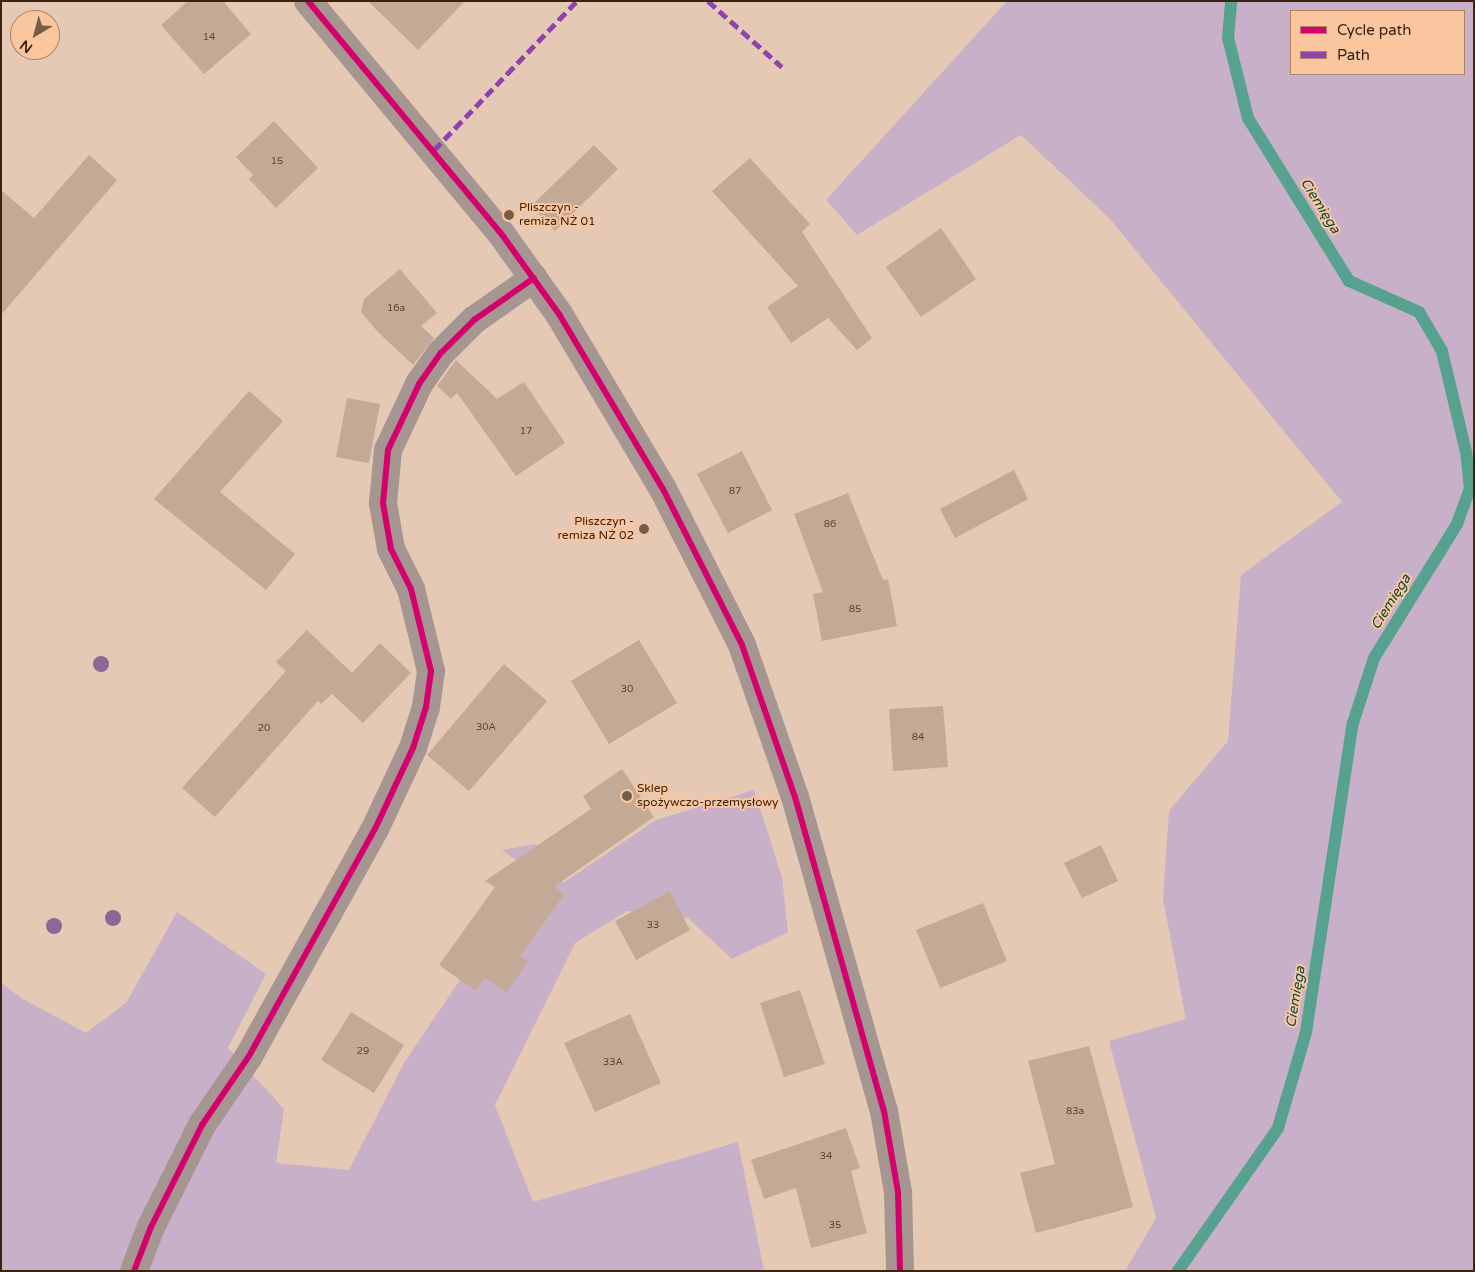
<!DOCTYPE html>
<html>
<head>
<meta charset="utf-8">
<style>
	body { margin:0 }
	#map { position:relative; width:1475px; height:1272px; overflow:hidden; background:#e5c9b4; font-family:"Varela Round",sans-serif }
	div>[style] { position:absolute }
	.green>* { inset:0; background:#c8b0c9 }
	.stream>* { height:12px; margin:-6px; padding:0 6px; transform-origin:6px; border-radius:6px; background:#56a28e }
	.building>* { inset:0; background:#c2aa97 }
	.minor>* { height:28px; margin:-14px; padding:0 14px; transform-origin:14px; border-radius:14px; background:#a59692 }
	.tertiary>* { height:28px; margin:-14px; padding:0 14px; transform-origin:14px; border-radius:14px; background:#a59692 }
	.quiet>* { height:5px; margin-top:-2.5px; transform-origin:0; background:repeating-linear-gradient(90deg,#8e44ad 0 10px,transparent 0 15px) }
	.cycleway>* { height:6px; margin:-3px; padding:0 3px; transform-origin:3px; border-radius:3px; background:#d6006c }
	.trees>* { width:16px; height:16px; margin:-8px; border-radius:50%; background:#8e6796 }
	.dots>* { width:14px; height:14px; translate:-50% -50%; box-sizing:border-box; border:2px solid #fac69f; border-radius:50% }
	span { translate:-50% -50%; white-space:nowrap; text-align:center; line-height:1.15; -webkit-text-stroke:4px #fac69f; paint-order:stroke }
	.number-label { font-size:10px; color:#5d4531 }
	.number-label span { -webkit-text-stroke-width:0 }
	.poi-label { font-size:12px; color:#3b230f }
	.left { translate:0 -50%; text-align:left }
	.right { translate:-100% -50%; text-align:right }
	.water-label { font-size:14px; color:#0a4b40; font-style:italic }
	.frame { position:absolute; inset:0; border:2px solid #3b230f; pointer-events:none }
	.legend { position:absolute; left:1290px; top:10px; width:175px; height:65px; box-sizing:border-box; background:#fac69f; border:1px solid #ae8565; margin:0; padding:6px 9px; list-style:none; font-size:15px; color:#3b230f }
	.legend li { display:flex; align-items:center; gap:10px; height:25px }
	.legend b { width:25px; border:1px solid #ae8565 }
	.north { position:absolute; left:10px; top:10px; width:50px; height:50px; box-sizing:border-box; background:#fac69f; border:1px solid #ae8565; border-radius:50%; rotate:217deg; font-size:14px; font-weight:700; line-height:20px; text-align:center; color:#3b230f }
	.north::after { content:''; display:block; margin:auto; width:18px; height:22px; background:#765d49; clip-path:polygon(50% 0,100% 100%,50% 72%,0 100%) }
</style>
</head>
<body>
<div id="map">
	<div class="green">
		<i style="clip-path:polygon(evenodd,1007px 1px,1474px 1px,1474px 1271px,1125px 1271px,1156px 1218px,1109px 1041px,1186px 1019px,1163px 899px,1169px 811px,1228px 741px,1241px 575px,1342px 502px,1110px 219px,1021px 135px,857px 235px,826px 200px,1007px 1px,1464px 11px,1464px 74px,1291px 74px,1291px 11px,1464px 11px)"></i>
		<i style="clip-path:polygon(754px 790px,782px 877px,788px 932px,732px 959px,688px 918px,627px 911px,575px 943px,495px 1105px,533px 1202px,738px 1142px,764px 1271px,1px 1271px,1px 983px,23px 999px,86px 1033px,126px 1003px,177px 912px,266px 974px,228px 1048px,284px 1109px,276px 1163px,349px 1170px,404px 1063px,474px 959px,525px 867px,502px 850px,536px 844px,563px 883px,656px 820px)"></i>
	</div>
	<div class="stream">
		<i style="left:1178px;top:1271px;width:174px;rotate:-55deg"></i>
		<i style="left:1278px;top:1128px;width:100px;rotate:-73.7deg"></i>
		<i style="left:1306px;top:1032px;width:313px;rotate:-81.4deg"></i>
		<i style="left:1353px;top:723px;width:68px;rotate:-72.1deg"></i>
		<i style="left:1374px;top:658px;width:158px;rotate:-58.2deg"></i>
		<i style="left:1457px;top:524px;width:37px;rotate:-70deg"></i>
		<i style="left:1470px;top:489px;width:37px;rotate:-96deg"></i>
		<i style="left:1466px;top:452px;width:104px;rotate:-103.4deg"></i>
		<i style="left:1442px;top:351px;width:45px;rotate:-120.5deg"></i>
		<i style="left:1419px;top:312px;width:77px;rotate:-156.1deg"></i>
		<i style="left:1349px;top:281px;width:192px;rotate:-121.8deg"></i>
		<i style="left:1248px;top:118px;width:82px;rotate:-104deg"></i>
		<i style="left:1228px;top:38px;width:37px;rotate:-85deg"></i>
	</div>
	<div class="building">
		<i style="clip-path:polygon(188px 1px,223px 1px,251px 34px,204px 74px,161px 25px)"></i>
		<i style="clip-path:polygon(368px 1px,465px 1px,418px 50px)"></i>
		<i style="clip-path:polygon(274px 121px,318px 168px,276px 208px,249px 179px,253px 175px,236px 157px)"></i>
		<i style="clip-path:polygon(594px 145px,618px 169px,555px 231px,531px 206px)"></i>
		<i style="clip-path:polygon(89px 155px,117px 180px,1px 315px,1px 190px,34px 218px)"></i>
		<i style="clip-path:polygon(750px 158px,810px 224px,802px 232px,872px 338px,857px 350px,828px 318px,791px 343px,767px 307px,798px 286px,712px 191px)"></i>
		<i style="clip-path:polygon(941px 228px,976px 279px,921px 317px,886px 267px)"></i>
		<i style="clip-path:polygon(400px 269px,437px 313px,421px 326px,434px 338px,413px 365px,378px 332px,361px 312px,364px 299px)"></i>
		<i style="clip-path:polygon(456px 360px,497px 399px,524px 382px,565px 443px,516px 476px,457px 393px,451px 399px,437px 386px)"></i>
		<i style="clip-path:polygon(249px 391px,283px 421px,220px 492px,295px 554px,266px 590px,154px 499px)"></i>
		<i style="clip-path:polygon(347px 398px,380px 404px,369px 463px,336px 457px)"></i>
		<i style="clip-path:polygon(742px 451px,772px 510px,728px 533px,697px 474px)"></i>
		<i style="clip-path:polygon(1014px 470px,1028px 499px,955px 538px,940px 509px)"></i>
		<i style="clip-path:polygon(848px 493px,883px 580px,888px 579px,897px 626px,822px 641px,813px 594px,823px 592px,794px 514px)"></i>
		<i style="clip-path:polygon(307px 630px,352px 673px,380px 643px,411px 673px,363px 723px,332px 694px,321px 704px,318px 701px,215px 817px,182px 788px,286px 671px,276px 662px)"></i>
		<i style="clip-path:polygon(639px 640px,677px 703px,609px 744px,571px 681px)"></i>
		<i style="clip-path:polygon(504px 664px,547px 701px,469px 791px,427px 755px)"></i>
		<i style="clip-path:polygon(943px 706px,948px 767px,893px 771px,889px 709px)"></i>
		<i style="clip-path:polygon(622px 769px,654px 817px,555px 886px,564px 895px,520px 956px,528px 962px,506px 993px,485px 978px,476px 991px,439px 965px,495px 887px,485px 881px,591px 809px,583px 796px)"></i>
		<i style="clip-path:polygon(1101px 845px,1118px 881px,1082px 898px,1064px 863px)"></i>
		<i style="clip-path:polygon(670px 891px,690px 930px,636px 960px,615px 921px)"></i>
		<i style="clip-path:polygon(983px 903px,1007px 961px,940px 988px,916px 930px)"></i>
		<i style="clip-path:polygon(800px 990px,825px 1064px,784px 1077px,760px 1003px)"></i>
		<i style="clip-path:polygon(351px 1012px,404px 1045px,374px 1093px,321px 1060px)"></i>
		<i style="clip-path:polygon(630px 1014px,661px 1083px,595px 1112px,564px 1043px)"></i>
		<i style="clip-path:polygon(1089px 1046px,1133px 1207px,1036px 1233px,1020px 1173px,1055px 1164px,1028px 1061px)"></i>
		<i style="clip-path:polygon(846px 1128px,860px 1168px,851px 1171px,867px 1233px,811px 1248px,796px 1188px,764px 1199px,751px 1160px)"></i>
	</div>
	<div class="minor">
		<i style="left:134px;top:1271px;width:47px;rotate:-68.9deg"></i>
		<i style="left:151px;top:1227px;width:114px;rotate:-63.4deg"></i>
		<i style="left:202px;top:1125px;width:83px;rotate:-55.7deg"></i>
		<i style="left:249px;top:1056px;width:260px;rotate:-61deg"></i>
		<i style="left:375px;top:829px;width:89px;rotate:-64.9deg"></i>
		<i style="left:413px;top:748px;width:43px;rotate:-72.4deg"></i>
		<i style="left:426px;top:707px;width:36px;rotate:-82deg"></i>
		<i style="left:431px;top:671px;width:84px;rotate:-103.7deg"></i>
		<i style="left:411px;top:589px;width:45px;rotate:-116.6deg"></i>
		<i style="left:391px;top:549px;width:47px;rotate:-99.9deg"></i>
		<i style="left:383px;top:503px;width:53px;rotate:-84.6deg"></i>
		<i style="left:388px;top:450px;width:73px;rotate:-64.8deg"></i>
		<i style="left:419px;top:384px;width:38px;rotate:-55deg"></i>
		<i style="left:441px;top:353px;width:47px;rotate:-45deg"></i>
		<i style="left:474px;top:320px;width:73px;rotate:-35deg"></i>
	</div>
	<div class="tertiary">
		<i style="left:308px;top:1px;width:300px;rotate:50.3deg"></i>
		<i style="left:500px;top:232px;width:101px;rotate:54.3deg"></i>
		<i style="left:559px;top:314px;width:204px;rotate:59.3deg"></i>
		<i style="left:663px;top:489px;width:175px;rotate:63.1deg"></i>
		<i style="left:742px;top:645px;width:161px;rotate:70.8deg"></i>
		<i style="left:795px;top:797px;width:326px;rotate:74.2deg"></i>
		<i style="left:884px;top:1111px;width:82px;rotate:80.2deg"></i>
		<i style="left:898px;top:1192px;width:79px;rotate:88.5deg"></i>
	</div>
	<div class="quiet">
		<i style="left:708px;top:1px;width:99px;rotate:41.7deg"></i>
		<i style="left:434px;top:150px;width:207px;rotate:-46.2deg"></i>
	</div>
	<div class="cycleway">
		<i style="left:308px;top:1px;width:300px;rotate:50.3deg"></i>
		<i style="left:500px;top:232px;width:101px;rotate:54.3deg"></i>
		<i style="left:559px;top:314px;width:204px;rotate:59.3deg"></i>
		<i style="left:663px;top:489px;width:175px;rotate:63.1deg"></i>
		<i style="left:742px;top:645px;width:161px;rotate:70.8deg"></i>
		<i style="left:795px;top:797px;width:326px;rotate:74.2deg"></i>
		<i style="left:884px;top:1111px;width:82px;rotate:80.2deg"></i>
		<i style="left:898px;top:1192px;width:79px;rotate:88.5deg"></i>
		<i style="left:134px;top:1271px;width:47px;rotate:-68.9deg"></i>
		<i style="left:151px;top:1227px;width:114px;rotate:-63.4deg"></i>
		<i style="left:202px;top:1125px;width:83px;rotate:-55.7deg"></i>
		<i style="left:249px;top:1056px;width:260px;rotate:-61deg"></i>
		<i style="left:375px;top:829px;width:89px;rotate:-64.9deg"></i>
		<i style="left:413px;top:748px;width:43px;rotate:-72.4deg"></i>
		<i style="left:426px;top:707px;width:36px;rotate:-82deg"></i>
		<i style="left:431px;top:671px;width:84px;rotate:-103.7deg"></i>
		<i style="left:411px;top:589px;width:45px;rotate:-116.6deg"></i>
		<i style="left:391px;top:549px;width:47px;rotate:-99.9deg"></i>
		<i style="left:383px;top:503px;width:53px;rotate:-84.6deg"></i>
		<i style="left:388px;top:450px;width:73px;rotate:-64.8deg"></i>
		<i style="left:419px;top:384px;width:38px;rotate:-55deg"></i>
		<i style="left:441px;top:353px;width:47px;rotate:-45deg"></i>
		<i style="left:474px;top:320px;width:73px;rotate:-35deg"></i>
	</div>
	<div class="trees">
		<i style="left:101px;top:664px"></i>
		<i style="left:113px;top:918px"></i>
		<i style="left:54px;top:926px"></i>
	</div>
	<div class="dots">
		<i style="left:509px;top:215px;background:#765d49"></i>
		<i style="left:644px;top:529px;background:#765d49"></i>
		<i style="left:627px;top:796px;background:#765d49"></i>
	</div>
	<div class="number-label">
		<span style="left:209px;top:38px">14</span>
		<span style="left:277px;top:162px">15</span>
		<span style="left:396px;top:309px">16a</span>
		<span style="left:526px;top:432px">17</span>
		<span style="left:735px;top:492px">87</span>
		<span style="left:830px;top:525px">86</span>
		<span style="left:855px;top:610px">85</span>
		<span style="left:627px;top:690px">30</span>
		<span style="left:486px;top:728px">30A</span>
		<span style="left:264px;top:729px">20</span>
		<span style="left:918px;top:738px">84</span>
		<span style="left:653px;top:926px">33</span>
		<span style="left:363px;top:1052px">29</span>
		<span style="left:613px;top:1063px">33A</span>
		<span style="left:1075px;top:1112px">83a</span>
		<span style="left:826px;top:1157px">34</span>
		<span style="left:835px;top:1226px">35</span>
	</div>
	<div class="poi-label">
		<span class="left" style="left:519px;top:215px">Pliszczyn -<br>remiza NŻ 01</span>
		<span class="right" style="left:634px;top:529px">Pliszczyn -<br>remiza NŻ 02</span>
		<span class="left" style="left:637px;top:796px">Sklep<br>spożywczo-przemysłowy</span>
	</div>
	<div class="water-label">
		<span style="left:1320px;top:206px;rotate:58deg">Ciemięga</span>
		<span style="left:1391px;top:602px;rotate:-58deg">Ciemięga</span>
		<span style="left:1296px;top:997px;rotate:-81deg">Ciemięga</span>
	</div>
	<div class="frame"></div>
	<ul class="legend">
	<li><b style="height:6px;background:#d6006c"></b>Cycle path</li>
	<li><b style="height:6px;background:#8e44ad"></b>Path</li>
	</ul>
	<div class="north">N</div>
</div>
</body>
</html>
